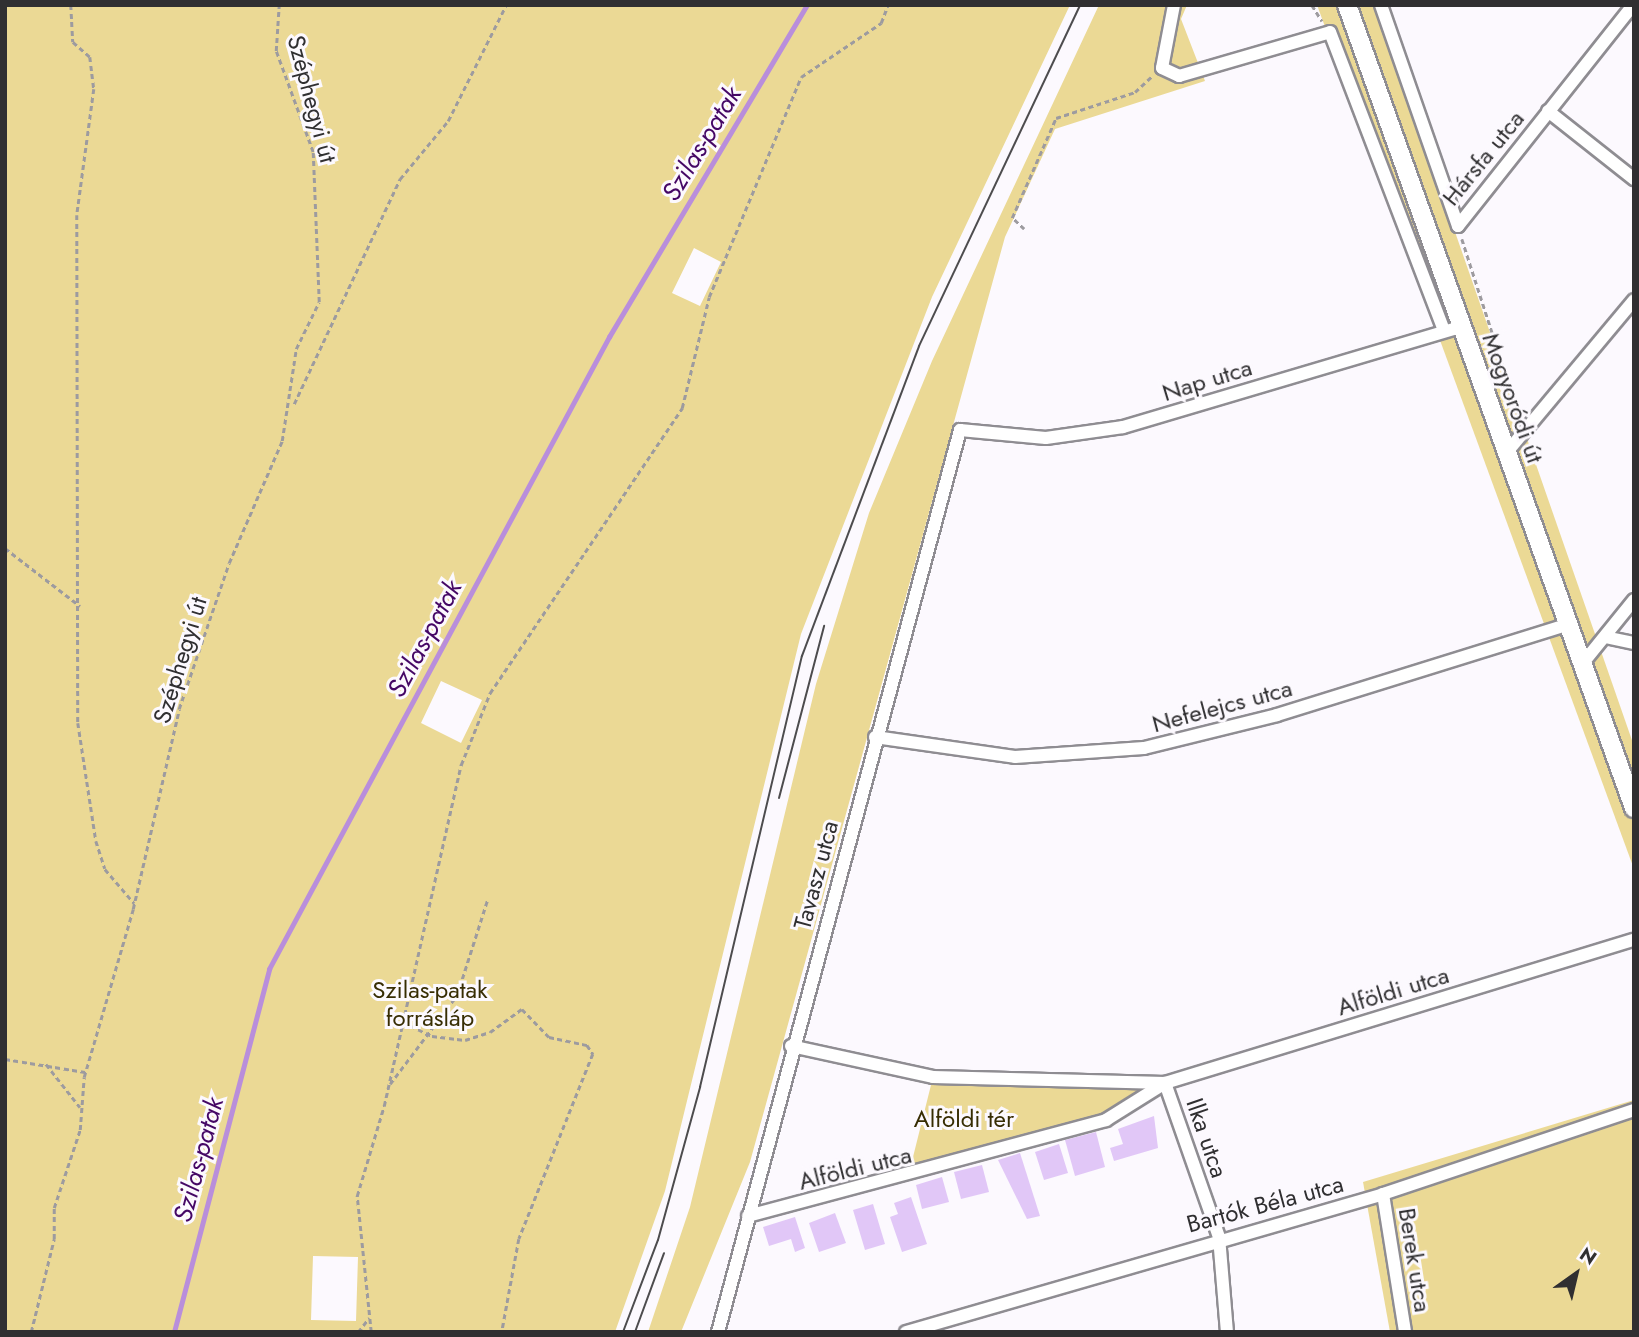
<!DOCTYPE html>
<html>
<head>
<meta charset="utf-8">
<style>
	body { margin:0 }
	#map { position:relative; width:1639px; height:1337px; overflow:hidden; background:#fcf9fe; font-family:Jost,sans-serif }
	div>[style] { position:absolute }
	.green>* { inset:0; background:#ebd995 }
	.stream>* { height:4.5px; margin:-2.25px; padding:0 2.25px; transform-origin:2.25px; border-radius:2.25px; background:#b98edb }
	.building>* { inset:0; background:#e1c7f7 }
	.path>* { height:2.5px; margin-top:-1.25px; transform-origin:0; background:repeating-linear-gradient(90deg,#9d9b9f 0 5px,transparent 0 8.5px) }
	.roads { filter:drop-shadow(2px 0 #8f8d92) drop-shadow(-2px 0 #8f8d92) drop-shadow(0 2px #8f8d92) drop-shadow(0 -2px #8f8d92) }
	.street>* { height:12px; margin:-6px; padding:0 6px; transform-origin:6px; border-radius:6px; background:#fff }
	.secondary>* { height:18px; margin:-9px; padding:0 9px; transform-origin:9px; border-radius:9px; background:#fff }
	.tram>* { height:2px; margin:-1px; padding:0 1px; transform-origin:1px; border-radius:1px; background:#4d4c4e }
	span { translate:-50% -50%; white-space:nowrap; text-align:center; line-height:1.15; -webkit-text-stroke:6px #fcf9fe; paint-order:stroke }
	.street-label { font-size:24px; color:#302f31 }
	.park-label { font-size:24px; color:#372d03 }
	.water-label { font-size:26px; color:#450765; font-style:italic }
	.frame { position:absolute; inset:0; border:7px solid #302f31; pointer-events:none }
	.north { position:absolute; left:1541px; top:1239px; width:70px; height:70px; -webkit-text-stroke:5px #fcf9fe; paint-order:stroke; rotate:34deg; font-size:19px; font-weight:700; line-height:28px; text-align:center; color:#302f31 }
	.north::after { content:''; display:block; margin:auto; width:24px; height:32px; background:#302f31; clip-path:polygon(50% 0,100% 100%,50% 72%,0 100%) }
</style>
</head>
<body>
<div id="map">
	<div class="green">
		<i style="clip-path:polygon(evenodd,5px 5px,1070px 5px,932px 297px,801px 634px,665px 1191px,615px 1332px,5px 1332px,5px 5px,694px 248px,721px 262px,700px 306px,672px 293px,694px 248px,5px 5px,441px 681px,482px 700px,461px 743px,421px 723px,441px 681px,5px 5px,313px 1256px,358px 1257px,356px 1321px,311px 1320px,313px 1256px)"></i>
		<i style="clip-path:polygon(1099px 5px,1187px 5px,1181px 19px,1205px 81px,1055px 129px,1005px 237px,750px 1162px,681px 1332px,648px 1332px,690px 1207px,816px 684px,869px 513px,932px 361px)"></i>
		<i style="clip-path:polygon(1317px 5px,1376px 5px,1634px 746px,1634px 869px)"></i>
		<i style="clip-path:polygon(933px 1077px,1165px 1083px,1106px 1120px,908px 1177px)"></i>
		<i style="clip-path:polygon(1634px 1100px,1634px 1332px,1390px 1332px,1363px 1182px)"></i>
	</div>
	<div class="stream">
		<i style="left:174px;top:1332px;width:375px;rotate:-75.3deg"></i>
		<i style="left:269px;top:969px;width:718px;rotate:-61.72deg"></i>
		<i style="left:609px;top:337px;width:387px;rotate:-59.2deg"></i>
	</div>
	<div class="building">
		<i style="clip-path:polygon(1154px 1116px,1158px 1148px,1114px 1161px,1110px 1148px,1123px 1144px,1118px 1129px)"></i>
		<i style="clip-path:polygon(1096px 1132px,1105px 1167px,1075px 1176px,1065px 1140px)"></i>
		<i style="clip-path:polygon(1059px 1144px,1068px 1173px,1044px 1180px,1035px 1152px)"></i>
		<i style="clip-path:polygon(1020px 1153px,1040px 1216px,1027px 1219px,998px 1160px)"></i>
		<i style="clip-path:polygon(982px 1165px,989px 1192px,961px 1199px,954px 1172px)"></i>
		<i style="clip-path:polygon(942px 1177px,949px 1202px,922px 1209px,916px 1185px)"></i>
		<i style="clip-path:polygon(911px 1197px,927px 1244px,902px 1252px,890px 1217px,898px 1214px,894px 1203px)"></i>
		<i style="clip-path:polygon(873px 1204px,885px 1244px,865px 1250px,853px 1210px)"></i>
		<i style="clip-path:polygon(835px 1213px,846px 1243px,819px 1252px,809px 1223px)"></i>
		<i style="clip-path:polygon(795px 1217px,805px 1248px,795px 1252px,791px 1239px,769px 1246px,763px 1227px)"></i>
	</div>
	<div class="path">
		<i style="left:71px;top:5px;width:37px;rotate:87deg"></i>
		<i style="left:73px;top:42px;width:23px;rotate:41deg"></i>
		<i style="left:90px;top:57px;width:32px;rotate:83deg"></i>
		<i style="left:94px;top:89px;width:127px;rotate:97.7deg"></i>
		<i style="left:77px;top:215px;width:508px;rotate:89.89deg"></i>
		<i style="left:78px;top:723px;width:119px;rotate:81.3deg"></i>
		<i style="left:96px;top:841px;width:29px;rotate:72deg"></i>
		<i style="left:105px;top:869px;width:45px;rotate:49.5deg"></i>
		<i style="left:1312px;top:5px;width:19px;rotate:58deg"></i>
		<i style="left:1024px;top:229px;width:16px;rotate:-137deg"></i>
		<i style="left:1012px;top:218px;width:109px;rotate:-66.3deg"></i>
		<i style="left:1056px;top:118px;width:83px;rotate:-18.2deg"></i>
		<i style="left:1135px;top:92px;width:22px;rotate:-43deg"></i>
		<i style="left:1462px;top:239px;width:186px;rotate:72.1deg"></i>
		<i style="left:294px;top:404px;width:249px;rotate:-64.8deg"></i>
		<i style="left:400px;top:179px;width:75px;rotate:-50.4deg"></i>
		<i style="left:448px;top:121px;width:130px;rotate:-63.4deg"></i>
		<i style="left:5px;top:548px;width:95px;rotate:37.7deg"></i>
		<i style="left:403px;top:1022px;width:32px;rotate:26deg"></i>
		<i style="left:432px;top:1036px;width:33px;rotate:7deg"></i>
		<i style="left:465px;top:1040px;width:26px;rotate:-18deg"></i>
		<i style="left:490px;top:1032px;width:39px;rotate:-36deg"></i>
		<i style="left:522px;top:1009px;width:39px;rotate:46deg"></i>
		<i style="left:549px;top:1037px;width:39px;rotate:12deg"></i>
		<i style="left:587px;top:1045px;width:11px;rotate:56deg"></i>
		<i style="left:593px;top:1054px;width:199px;rotate:111.8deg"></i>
		<i style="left:519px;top:1239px;width:95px;rotate:100.4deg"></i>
		<i style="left:5px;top:1059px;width:81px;rotate:9.2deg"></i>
		<i style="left:46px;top:1064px;width:55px;rotate:51.7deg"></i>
		<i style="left:390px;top:1084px;width:111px;rotate:-53deg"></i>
		<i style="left:457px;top:995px;width:99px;rotate:-72.3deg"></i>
		<i style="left:31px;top:1332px;width:96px;rotate:-76.1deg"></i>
		<i style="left:54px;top:1239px;width:31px;rotate:-90deg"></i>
		<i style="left:54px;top:1208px;width:82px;rotate:-71.6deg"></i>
		<i style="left:80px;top:1130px;width:53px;rotate:-85.7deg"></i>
		<i style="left:84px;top:1077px;width:175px;rotate:-73.7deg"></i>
		<i style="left:133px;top:909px;width:205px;rotate:-77deg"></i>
		<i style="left:179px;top:709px;width:154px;rotate:-71.1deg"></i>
		<i style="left:229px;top:563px;width:133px;rotate:-66.5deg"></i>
		<i style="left:282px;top:441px;width:93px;rotate:-81.3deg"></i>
		<i style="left:296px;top:349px;width:52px;rotate:-63.9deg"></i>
		<i style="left:319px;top:302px;width:150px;rotate:-92.3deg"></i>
		<i style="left:313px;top:152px;width:108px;rotate:-110.1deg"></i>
		<i style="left:276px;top:51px;width:46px;rotate:-86.3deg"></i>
		<i style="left:358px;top:1332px;width:18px;rotate:-52deg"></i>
		<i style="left:371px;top:1332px;width:137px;rotate:-95.9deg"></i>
		<i style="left:357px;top:1196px;width:94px;rotate:-73.3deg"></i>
		<i style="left:384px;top:1106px;width:350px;rotate:-77.3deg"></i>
		<i style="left:461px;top:765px;width:78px;rotate:-68.1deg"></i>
		<i style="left:490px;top:693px;width:344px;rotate:-56deg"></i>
		<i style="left:682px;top:408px;width:114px;rotate:-76.3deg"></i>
		<i style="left:709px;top:297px;width:238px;rotate:-67.3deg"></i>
		<i style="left:801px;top:77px;width:97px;rotate:-34deg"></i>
		<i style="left:881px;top:23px;width:19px;rotate:-69deg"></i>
	</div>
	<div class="roads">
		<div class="street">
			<i style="left:1174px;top:5px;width:64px;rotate:100.8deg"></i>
			<i style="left:1162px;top:68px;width:19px;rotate:25deg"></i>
			<i style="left:1179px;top:76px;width:157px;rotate:-16.2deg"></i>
			<i style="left:1330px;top:32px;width:320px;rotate:69.1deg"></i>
			<i style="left:1381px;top:5px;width:234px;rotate:70.8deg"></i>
			<i style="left:1548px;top:111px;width:110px;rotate:38.3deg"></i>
			<i style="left:1458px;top:226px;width:282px;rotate:-51.6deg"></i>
			<i style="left:1507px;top:452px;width:198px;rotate:-50.1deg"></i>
			<i style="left:1605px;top:637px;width:30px;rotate:12deg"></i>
			<i style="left:1583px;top:663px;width:81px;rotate:-51deg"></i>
			<i style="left:875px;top:737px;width:141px;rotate:8.1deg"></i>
			<i style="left:1015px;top:757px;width:129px;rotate:-4deg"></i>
			<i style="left:1144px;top:748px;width:137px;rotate:-13.9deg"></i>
			<i style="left:1277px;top:715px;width:307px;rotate:-17.3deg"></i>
			<i style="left:791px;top:1046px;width:145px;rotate:12.3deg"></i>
			<i style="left:933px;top:1077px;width:232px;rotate:1.5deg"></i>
			<i style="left:1165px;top:1083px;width:163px;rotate:70.7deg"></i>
			<i style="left:1219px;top:1237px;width:95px;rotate:85.2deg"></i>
			<i style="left:1383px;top:1194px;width:140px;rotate:80.9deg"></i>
			<i style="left:748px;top:1216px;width:371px;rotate:-15deg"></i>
			<i style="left:1106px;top:1120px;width:70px;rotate:-32.1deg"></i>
			<i style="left:1165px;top:1083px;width:490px;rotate:-17deg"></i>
			<i style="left:718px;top:1332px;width:934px;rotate:-74.98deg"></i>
			<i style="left:960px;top:430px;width:86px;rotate:5.3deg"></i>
			<i style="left:1046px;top:438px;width:78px;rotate:-8.1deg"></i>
			<i style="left:1123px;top:427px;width:352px;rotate:-16.5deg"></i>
			<i style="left:906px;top:1332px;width:497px;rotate:-16.1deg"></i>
			<i style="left:1383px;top:1194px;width:265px;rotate:-18.5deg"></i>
		</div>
		<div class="secondary">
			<i style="left:1347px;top:5px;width:853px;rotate:70.33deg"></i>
		</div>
	</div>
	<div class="tram">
		<i style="left:779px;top:798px;width:178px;rotate:-75.3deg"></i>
		<i style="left:623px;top:1332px;width:98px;rotate:-69.2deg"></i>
		<i style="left:658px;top:1240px;width:159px;rotate:-74.6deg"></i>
		<i style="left:700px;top:1087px;width:443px;rotate:-76.7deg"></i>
		<i style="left:802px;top:656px;width:331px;rotate:-69.3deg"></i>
		<i style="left:919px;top:346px;width:377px;rotate:-64.7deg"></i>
		<i style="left:635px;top:1332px;width:84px;rotate:-69.8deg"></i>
	</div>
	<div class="street-label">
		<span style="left:312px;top:99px;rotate:75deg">Széphegyi út</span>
		<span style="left:1483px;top:158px;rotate:-51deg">Hársfa utca</span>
		<span style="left:1207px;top:380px;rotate:-17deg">Nap utca</span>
		<span style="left:1513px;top:398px;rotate:70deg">Mogyoródi út</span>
		<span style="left:180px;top:660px;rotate:-73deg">Széphegyi út</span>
		<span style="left:1222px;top:706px;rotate:-15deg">Nefelejcs utca</span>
		<span style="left:816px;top:875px;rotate:-75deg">Tavasz utca</span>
		<span style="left:1393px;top:991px;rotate:-17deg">Alföldi utca</span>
		<span style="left:1207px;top:1138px;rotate:71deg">Ilka utca</span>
		<span style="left:855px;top:1168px;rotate:-14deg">Alföldi utca</span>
		<span style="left:1265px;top:1204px;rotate:-15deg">Bartók Béla utca</span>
		<span style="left:1415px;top:1260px;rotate:81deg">Berek utca</span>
	</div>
	<div class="park-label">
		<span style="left:430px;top:1004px">Szilas-patak<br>forrásláp</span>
		<span style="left:964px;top:1119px">Alföldi tér</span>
	</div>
	<div class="water-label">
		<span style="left:702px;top:144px;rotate:-59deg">Szilas-patak</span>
		<span style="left:425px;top:639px;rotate:-62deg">Szilas-patak</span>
		<span style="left:199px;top:1160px;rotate:-75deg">Szilas-patak</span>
	</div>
	<div class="frame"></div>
	<div class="north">N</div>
</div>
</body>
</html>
